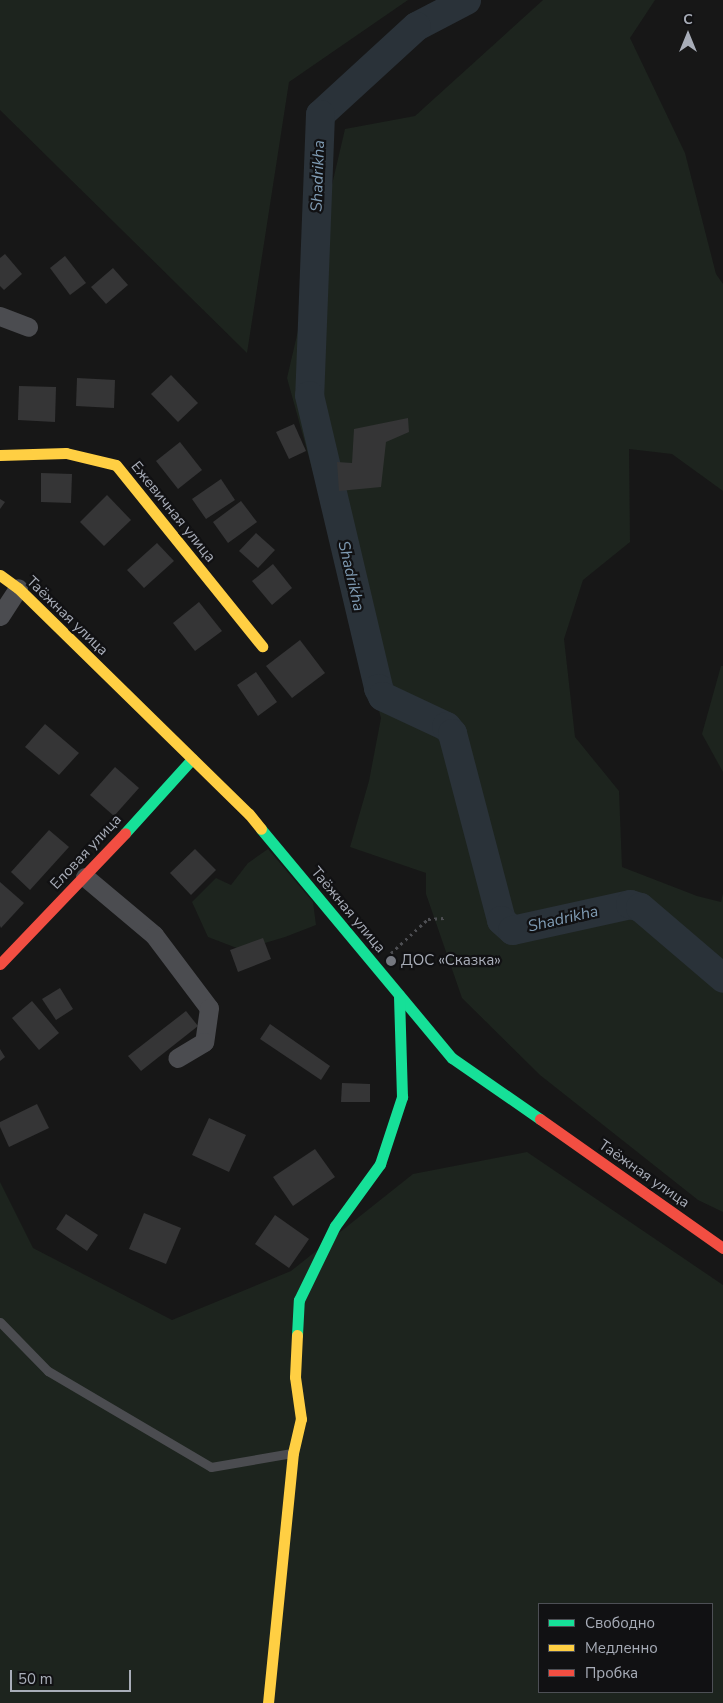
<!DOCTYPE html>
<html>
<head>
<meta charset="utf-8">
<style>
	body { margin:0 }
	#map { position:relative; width:723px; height:1703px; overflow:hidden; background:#171717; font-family:"Nunito Sans",sans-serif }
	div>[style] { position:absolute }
	.green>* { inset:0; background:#1d241e }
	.river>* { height:29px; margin:-14.5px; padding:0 14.5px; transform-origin:14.5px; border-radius:14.5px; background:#2a3239 }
	.building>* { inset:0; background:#353536 }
	.path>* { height:3px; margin-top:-1.5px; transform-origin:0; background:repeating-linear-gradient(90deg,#4d4e52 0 2.5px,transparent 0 6.5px) }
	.lane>* { height:9px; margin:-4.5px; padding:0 4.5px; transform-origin:4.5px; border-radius:4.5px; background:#4b4c50 }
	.street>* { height:19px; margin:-9.5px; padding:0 9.5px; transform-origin:9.5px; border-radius:9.5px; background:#4b4c50 }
	.fast>* { height:11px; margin:-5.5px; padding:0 5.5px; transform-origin:5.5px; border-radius:5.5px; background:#16e098 }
	.slow>* { height:11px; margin:-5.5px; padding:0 5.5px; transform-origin:5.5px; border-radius:5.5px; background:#ffcf43 }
	.jam>* { height:11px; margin:-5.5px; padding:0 5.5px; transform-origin:5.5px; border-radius:5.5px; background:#f24e42 }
	.dots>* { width:14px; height:14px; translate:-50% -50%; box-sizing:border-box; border:2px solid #111113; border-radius:50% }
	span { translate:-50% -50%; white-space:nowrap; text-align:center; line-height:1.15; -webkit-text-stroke:4.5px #111113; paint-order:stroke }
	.street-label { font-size:15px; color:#a8adb8 }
	.poi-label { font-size:15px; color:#a8adb8 }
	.left { translate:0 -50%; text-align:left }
	.water-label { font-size:16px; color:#7f9bb3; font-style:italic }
	.legend { position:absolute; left:538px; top:1603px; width:175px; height:90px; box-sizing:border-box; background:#111113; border:1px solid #4d4f55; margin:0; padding:6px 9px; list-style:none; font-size:15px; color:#a8adb8 }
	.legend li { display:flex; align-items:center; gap:10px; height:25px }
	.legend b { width:25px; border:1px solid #4d4f55 }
	.north { position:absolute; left:663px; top:10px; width:50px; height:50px; -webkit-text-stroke:4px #111113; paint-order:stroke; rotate:0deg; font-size:14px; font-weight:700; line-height:20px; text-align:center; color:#a8adb8 }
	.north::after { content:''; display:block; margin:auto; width:18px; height:22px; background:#a8adb8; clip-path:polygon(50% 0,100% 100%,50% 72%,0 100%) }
	.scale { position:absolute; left:10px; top:1670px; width:121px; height:22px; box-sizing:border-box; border:2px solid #a8adb8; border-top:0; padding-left:6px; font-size:15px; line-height:18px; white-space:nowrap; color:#a8adb8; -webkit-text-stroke:4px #111113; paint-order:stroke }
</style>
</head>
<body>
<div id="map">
	<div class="green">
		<i style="clip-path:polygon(0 0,408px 0,289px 82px,247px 353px,0 110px)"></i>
		<i style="clip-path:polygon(543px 0,655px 0,630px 38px,685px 153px,716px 274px,723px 284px,723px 491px,672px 454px,629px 449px,630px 542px,583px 580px,564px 639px,575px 737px,619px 791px,622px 867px,697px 896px,721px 902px,723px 893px,723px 1212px,698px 1200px,540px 1075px,462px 998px,426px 894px,426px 873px,350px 847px,369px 781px,381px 718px,287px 378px,345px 129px,415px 116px)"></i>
		<i style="clip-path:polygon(721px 666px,723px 666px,723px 772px,702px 734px)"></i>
		<i style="clip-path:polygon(268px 849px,313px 902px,316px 925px,285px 937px,242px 950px,208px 937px,192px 902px,216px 878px,231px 885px,248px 863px)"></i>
		<i style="clip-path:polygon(evenodd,527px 1152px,723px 1285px,723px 1703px,0 1703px,0 1182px,33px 1248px,172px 1320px,291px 1271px,413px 1174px,527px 1152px,539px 1604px,712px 1604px,712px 1692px,539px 1692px,539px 1604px)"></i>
	</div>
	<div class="river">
		<i style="left:466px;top:0;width:56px;rotate:152.5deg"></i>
		<i style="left:416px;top:26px;width:130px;rotate:137.5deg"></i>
		<i style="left:320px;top:114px;width:281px;rotate:92.2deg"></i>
		<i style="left:309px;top:395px;width:301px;rotate:76.7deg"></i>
		<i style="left:378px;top:688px;width:9px;rotate:63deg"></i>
		<i style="left:382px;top:696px;width:71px;rotate:25.1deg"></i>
		<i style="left:446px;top:726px;width:9px;rotate:49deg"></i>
		<i style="left:452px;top:733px;width:193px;rotate:75.3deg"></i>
		<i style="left:501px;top:920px;width:15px;rotate:42deg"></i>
		<i style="left:512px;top:930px;width:121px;rotate:-12.4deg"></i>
		<i style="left:630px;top:904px;width:10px;rotate:17deg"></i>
		<i style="left:640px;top:907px;width:109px;rotate:40.5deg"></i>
	</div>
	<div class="building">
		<i style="clip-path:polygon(5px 254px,22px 274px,4px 290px,0 286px,0 258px)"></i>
		<i style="clip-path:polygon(65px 256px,86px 283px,70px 295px,50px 268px)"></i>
		<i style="clip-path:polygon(113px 268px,128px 285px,106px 304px,91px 287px)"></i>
		<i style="clip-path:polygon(171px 375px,198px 403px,178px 422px,151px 394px)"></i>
		<i style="clip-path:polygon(77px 378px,115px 380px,114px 408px,76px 406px)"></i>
		<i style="clip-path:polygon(19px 386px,56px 387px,55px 422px,18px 420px)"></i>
		<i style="clip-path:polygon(408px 418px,409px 432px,386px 442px,381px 487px,339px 491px,337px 462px,352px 463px,354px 429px)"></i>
		<i style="clip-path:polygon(294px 424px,306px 451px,289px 459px,276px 432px)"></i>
		<i style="clip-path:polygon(180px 442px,202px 470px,178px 489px,156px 461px)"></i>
		<i style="clip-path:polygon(41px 473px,72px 474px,71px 503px,41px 502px)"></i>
		<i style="clip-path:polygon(221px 479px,235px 500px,206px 519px,192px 499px)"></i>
		<i style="clip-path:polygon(107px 495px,131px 520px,104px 546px,80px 522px)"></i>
		<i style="clip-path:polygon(0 499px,5px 502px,0 509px)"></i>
		<i style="clip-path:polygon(241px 501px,257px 522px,228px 543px,213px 522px)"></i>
		<i style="clip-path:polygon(256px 533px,275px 550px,258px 568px,239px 551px)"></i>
		<i style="clip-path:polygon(157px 543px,174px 561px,144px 588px,127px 570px)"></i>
		<i style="clip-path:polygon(273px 564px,292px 588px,272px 605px,252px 581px)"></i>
		<i style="clip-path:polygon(199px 602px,222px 631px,195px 651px,173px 623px)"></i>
		<i style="clip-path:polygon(300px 640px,325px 673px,292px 698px,266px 666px)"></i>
		<i style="clip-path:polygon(256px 672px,277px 702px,258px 716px,237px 685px)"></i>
		<i style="clip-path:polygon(45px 724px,79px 753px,59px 775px,25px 747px)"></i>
		<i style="clip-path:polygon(115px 767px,139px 788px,114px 816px,90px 795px)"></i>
		<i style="clip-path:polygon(49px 830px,69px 847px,30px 890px,11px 872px)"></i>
		<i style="clip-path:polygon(195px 849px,216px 870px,191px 895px,170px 873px)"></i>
		<i style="clip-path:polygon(0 882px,24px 903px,1px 928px,0 926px)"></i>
		<i style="clip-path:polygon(263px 938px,271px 959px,238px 972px,230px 950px)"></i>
		<i style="clip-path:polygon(60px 988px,73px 1009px,56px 1020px,42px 999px)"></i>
		<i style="clip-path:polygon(32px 1001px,59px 1033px,39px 1050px,12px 1018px)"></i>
		<i style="clip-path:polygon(186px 1011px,198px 1026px,141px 1071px,128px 1056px)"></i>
		<i style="clip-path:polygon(270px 1024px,330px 1066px,321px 1080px,260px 1039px)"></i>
		<i style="clip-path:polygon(0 1049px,5px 1057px,0 1061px)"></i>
		<i style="clip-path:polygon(342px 1083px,370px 1084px,370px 1102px,341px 1102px)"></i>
		<i style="clip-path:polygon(37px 1104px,49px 1128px,9px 1147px,0 1127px,0 1122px)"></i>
		<i style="clip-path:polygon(209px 1118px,246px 1135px,229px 1172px,192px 1155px)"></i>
		<i style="clip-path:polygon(315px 1149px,335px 1177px,293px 1206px,273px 1177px)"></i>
		<i style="clip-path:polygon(144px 1213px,181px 1228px,166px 1264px,129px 1249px)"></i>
		<i style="clip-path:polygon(66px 1214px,98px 1235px,87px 1251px,56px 1229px)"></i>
		<i style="clip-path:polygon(275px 1215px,309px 1239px,289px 1268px,255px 1244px)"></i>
	</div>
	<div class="path">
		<i style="left:391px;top:953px;width:50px;rotate:-42.6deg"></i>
		<i style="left:428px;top:919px;width:16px;rotate:-4deg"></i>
	</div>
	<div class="lane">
		<i style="left:0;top:1322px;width:69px;rotate:45.6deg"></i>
		<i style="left:48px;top:1371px;width:189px;rotate:30.5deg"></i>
		<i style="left:211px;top:1467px;width:82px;rotate:-9.8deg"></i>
	</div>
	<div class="street">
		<i style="left:0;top:316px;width:30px;rotate:21deg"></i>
		<i style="left:0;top:616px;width:33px;rotate:-57deg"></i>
		<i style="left:85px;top:877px;width:90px;rotate:40deg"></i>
		<i style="left:154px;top:935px;width:91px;rotate:53deg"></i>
		<i style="left:209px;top:1008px;width:34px;rotate:98deg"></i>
		<i style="left:204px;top:1042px;width:31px;rotate:149deg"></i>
	</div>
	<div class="fast">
		<i style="left:261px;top:829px;width:298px;rotate:50.2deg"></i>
		<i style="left:452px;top:1058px;width:107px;rotate:34.7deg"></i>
		<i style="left:125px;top:833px;width:100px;rotate:-47.8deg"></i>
		<i style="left:297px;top:1335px;width:35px;rotate:-87deg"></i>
		<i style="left:299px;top:1300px;width:82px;rotate:-64.1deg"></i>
		<i style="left:335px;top:1226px;width:77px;rotate:-54deg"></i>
		<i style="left:380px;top:1164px;width:71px;rotate:-71.8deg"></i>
		<i style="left:402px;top:1097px;width:102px;rotate:-91.7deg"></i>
	</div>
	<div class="slow">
		<i style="left:0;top:455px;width:66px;rotate:-1.7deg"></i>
		<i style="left:66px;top:453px;width:51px;rotate:13.5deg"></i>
		<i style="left:116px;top:465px;width:233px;rotate:51.1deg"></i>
		<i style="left:0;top:575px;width:22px;rotate:36deg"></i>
		<i style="left:18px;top:588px;width:323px;rotate:44.4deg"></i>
		<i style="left:249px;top:814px;width:19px;rotate:51deg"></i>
		<i style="left:268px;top:1703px;width:251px;rotate:-84.3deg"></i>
		<i style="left:293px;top:1453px;width:35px;rotate:-77deg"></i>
		<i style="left:301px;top:1419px;width:42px;rotate:-98.1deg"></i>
		<i style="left:295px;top:1377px;width:42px;rotate:-87.3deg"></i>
	</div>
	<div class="jam">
		<i style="left:0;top:964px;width:181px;rotate:-46.3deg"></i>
		<i style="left:540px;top:1119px;width:224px;rotate:35.2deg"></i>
	</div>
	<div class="dots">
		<i style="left:391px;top:961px;background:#757880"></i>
	</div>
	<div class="street-label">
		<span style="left:173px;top:512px;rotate:51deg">Ежевичная улица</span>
		<span style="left:67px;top:616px;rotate:44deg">Таёжная улица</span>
		<span style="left:86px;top:852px;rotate:-47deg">Еловая улица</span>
		<span style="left:348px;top:910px;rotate:50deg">Таёжная улица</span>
		<span style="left:644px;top:1174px;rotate:35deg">Таёжная улица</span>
	</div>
	<div class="poi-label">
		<span class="left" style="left:401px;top:961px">ДОС «Сказка»</span>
	</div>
	<div class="water-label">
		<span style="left:318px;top:176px;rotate:-88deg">Shadrikha</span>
		<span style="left:351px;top:576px;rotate:77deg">Shadrikha</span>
		<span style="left:563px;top:919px;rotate:-13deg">Shadrikha</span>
	</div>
	<ul class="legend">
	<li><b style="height:6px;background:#16e098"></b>Свободно</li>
	<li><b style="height:6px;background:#ffcf43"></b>Медленно</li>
	<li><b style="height:6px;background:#f24e42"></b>Пробка</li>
	</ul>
	<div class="north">С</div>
	<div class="scale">50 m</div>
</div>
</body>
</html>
